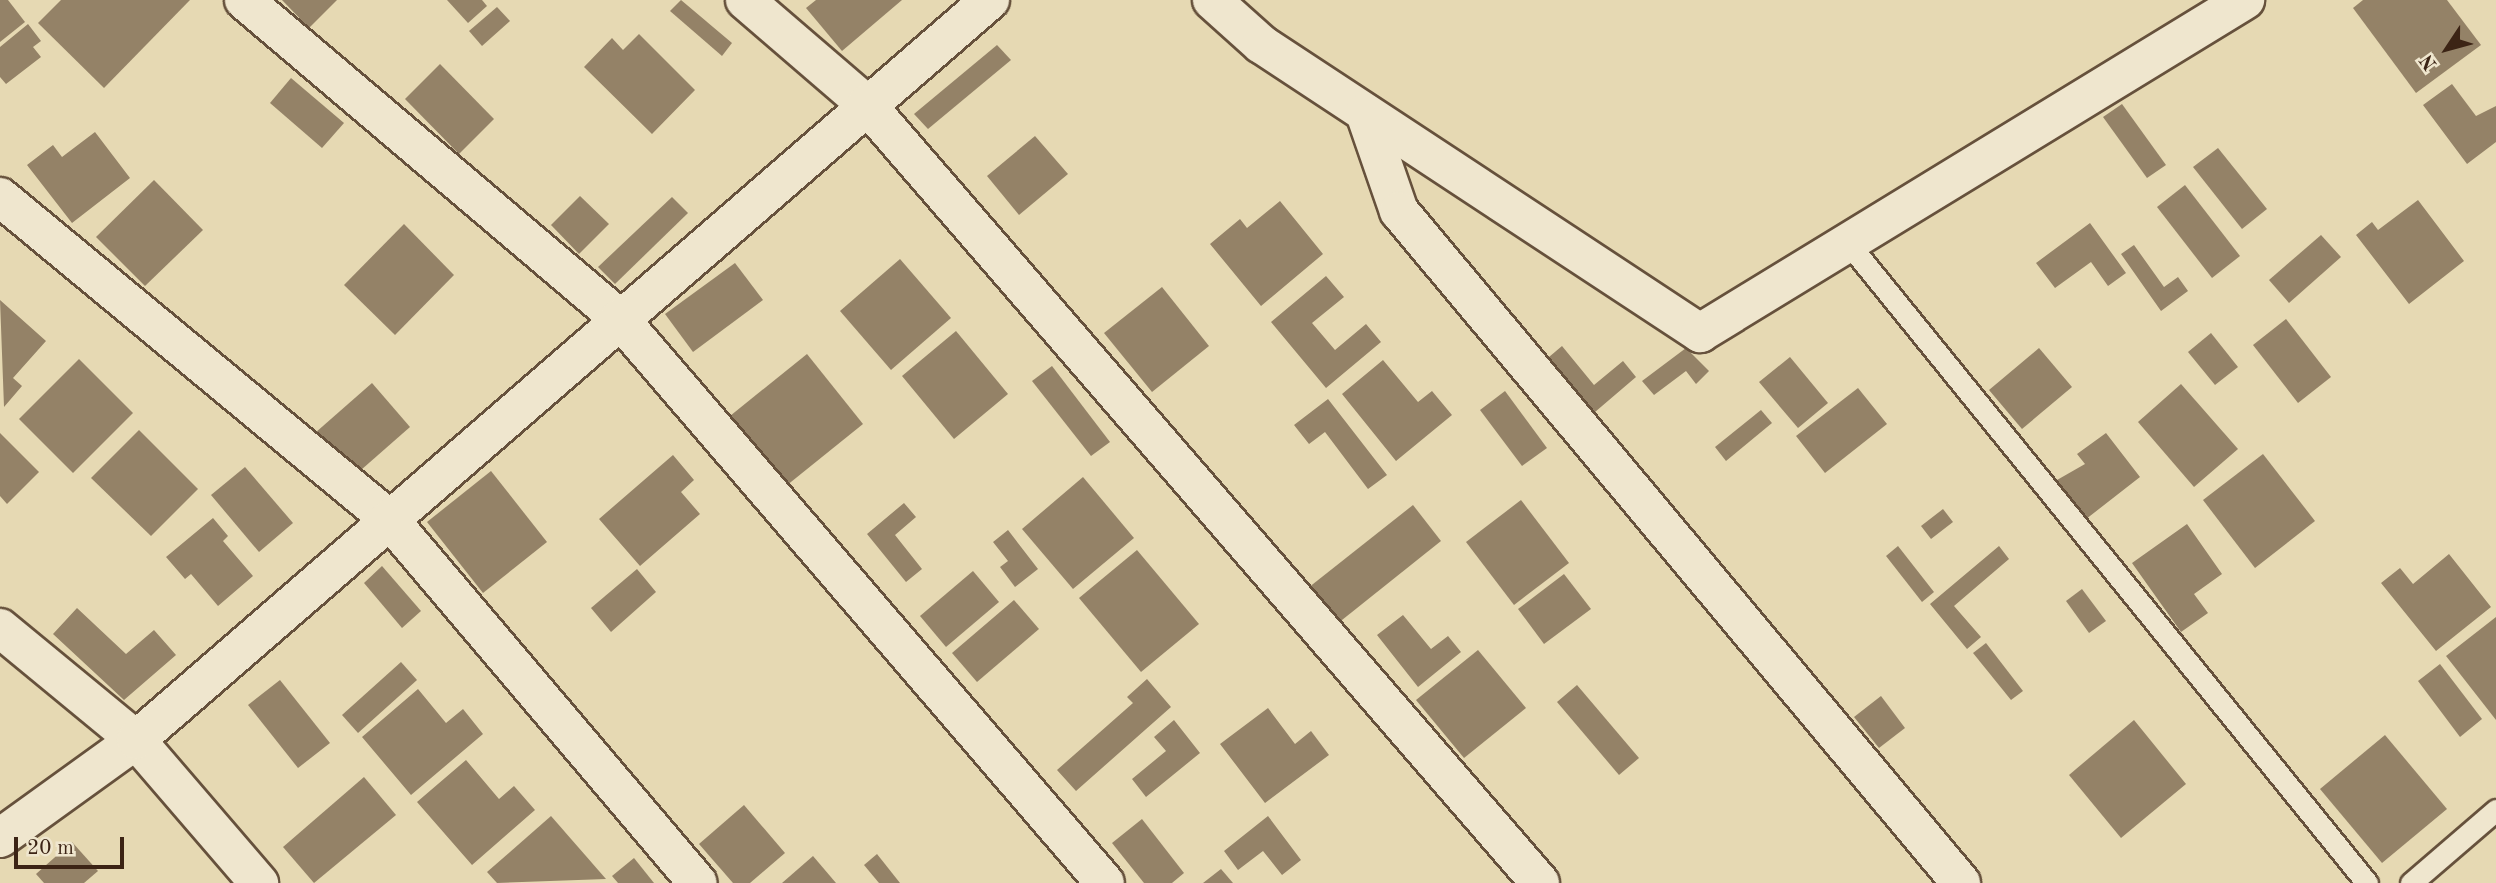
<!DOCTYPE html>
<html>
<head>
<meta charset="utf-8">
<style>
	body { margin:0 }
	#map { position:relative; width:2496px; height:883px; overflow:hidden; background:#e6d9b3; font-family:"Old Standard TT",serif }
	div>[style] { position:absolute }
	.building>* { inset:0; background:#948267 }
	.roads { filter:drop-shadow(2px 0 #66513c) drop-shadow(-2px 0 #66513c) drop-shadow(0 2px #66513c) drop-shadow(0 -2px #66513c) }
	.service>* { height:21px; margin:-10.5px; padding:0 10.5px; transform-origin:10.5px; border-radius:10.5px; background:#efe6ce }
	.minor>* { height:38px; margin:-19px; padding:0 19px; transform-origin:19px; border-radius:19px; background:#efe6ce }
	span { translate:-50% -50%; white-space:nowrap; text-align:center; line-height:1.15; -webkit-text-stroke:5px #efe6ce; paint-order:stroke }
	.north { position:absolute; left:2412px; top:14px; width:70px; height:70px; -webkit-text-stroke:5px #efe6ce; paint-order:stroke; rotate:234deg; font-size:19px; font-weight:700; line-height:28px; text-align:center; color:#3c2415 }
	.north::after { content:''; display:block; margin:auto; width:24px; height:32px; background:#3c2415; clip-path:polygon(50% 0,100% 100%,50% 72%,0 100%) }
	.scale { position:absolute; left:14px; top:837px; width:110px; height:32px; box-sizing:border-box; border:4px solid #3c2415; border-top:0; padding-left:9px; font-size:21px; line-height:24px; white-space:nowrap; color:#3c2415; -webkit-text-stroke:5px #efe6ce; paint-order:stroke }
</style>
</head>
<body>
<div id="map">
	<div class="building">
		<i style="clip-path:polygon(0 0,8px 0,25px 22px,0 42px)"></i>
		<i style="clip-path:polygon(61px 0,190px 0,104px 88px,38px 23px)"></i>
		<i style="clip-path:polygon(282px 0,337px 0,309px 28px)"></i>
		<i style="clip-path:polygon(447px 0,482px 0,487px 6px,468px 23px)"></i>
		<i style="clip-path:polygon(681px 0,732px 43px,722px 56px,670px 11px)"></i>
		<i style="clip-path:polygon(816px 0,902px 0,842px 51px,806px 8px)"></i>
		<i style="clip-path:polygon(2363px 0,2447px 0,2481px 45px,2416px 93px,2353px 8px)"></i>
		<i style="clip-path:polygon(497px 7px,510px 21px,482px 46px,469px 31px)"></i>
		<i style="clip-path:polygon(28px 24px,41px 41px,33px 47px,41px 57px,6px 84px,0 77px,0 47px)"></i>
		<i style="clip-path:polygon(639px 34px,695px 90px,652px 134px,584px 67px,612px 38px,623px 50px)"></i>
		<i style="clip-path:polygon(997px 45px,1011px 60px,928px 129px,914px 114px)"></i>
		<i style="clip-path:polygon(440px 64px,494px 119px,459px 154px,405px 99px)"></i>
		<i style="clip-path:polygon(291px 78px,344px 123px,322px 148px,270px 103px)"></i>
		<i style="clip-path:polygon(2452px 84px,2476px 116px,2496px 106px,2496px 142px,2467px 164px,2423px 105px)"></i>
		<i style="clip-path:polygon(2122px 104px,2166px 165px,2147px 178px,2103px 117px)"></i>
		<i style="clip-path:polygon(95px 132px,130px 178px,72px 223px,27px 165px,53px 145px,62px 157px)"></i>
		<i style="clip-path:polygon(1035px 136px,1068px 174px,1019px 215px,987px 176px)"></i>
		<i style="clip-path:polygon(2218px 148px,2267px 209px,2242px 229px,2193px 167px)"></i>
		<i style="clip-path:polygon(154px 180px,203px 230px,145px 286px,96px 237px)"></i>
		<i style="clip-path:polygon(2185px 185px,2240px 256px,2212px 278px,2157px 207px)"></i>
		<i style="clip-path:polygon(580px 196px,609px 224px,579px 254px,551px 225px)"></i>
		<i style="clip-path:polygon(672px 197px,688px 213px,615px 284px,598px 267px)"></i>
		<i style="clip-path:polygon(2418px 200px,2464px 261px,2409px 304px,2356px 235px,2372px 222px,2378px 230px)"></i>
		<i style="clip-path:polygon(1280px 201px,1323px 254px,1261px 306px,1210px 244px,1240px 219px,1247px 228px)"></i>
		<i style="clip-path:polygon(2090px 223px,2126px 273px,2108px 286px,2091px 262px,2055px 288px,2036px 263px)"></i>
		<i style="clip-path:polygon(404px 224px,454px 275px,395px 335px,344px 285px)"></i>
		<i style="clip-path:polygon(2321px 235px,2341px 257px,2289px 303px,2269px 280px)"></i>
		<i style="clip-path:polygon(2134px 245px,2164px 287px,2178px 277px,2188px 291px,2161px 311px,2121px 254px)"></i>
		<i style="clip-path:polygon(900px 259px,951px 318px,891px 370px,840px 311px)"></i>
		<i style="clip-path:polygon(735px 263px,763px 300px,693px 352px,665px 314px)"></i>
		<i style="clip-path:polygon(1326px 276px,1344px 297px,1312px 323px,1335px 350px,1366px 324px,1381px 342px,1326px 388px,1271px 322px)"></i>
		<i style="clip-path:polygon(1162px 287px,1209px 346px,1152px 392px,1104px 333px)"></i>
		<i style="clip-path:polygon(0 300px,46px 341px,13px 378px,22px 386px,4px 407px)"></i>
		<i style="clip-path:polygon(2286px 319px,2331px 377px,2298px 403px,2253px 345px)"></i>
		<i style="clip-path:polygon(956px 331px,1008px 394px,954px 439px,902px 376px)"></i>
		<i style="clip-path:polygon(2211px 333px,2238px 367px,2215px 385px,2188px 352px)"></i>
		<i style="clip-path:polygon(1562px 346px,1594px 385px,1623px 361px,1636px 377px,1595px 412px,1549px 357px)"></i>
		<i style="clip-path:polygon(1686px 348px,1709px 371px,1696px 384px,1686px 371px,1654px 395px,1642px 381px)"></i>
		<i style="clip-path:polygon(2039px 348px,2072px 387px,2022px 429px,1989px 390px)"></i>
		<i style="clip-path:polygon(807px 354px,863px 424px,786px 486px,730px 416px)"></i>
		<i style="clip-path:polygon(1790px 357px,1828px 403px,1798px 428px,1759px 382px)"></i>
		<i style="clip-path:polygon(79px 359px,133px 413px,73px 473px,19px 419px)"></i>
		<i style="clip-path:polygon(1383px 360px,1418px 402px,1432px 391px,1452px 415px,1396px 461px,1342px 394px)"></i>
		<i style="clip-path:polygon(1052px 366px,1110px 442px,1091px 456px,1032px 381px)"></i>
		<i style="clip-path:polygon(372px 383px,410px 427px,353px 477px,315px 433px)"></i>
		<i style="clip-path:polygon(2181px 384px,2238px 449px,2194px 487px,2138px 422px)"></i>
		<i style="clip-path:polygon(1858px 388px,1887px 424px,1825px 473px,1796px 436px)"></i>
		<i style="clip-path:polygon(1505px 391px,1547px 448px,1522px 466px,1480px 410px)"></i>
		<i style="clip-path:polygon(1328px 399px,1387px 475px,1368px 489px,1325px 432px,1309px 444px,1294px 425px)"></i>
		<i style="clip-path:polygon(1761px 410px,1772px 423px,1726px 461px,1715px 447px)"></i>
		<i style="clip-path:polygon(139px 430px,198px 489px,151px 536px,91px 478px)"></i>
		<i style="clip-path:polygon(0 433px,39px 472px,7px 504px,0 496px)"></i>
		<i style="clip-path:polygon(2106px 433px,2140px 477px,2081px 523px,2050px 484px,2085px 464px,2077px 454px)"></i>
		<i style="clip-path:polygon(2263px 454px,2315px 521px,2255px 568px,2203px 500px)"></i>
		<i style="clip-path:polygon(673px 455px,694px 480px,681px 492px,700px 514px,640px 566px,599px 519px)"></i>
		<i style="clip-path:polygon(245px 467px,293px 523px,259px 552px,211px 495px)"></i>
		<i style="clip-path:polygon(491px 471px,547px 542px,483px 593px,427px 522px)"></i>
		<i style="clip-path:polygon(1083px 477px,1134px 538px,1073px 589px,1022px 529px)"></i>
		<i style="clip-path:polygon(1521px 500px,1569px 563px,1514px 605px,1466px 542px)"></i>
		<i style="clip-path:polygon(904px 503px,916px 517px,895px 535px,922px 569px,906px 582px,867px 534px)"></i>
		<i style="clip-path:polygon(1413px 505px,1441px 541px,1337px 624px,1308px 588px)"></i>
		<i style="clip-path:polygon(1943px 509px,1953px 522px,1931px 539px,1921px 526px)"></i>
		<i style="clip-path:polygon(213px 518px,228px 536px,223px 541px,253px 576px,218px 606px,191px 574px,185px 579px,166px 557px)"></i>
		<i style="clip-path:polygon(2187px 524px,2222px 574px,2194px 594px,2208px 613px,2181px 632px,2132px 563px)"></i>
		<i style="clip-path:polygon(1008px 530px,1038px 569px,1015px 587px,1000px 567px,1008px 561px,993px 542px)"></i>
		<i style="clip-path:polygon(1898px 546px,1934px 592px,1922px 602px,1886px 556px)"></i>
		<i style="clip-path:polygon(1999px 546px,2009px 559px,1954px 606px,1981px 637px,1967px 649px,1930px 604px)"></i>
		<i style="clip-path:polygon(1137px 550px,1199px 624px,1141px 672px,1079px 598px)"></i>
		<i style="clip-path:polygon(2449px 554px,2491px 607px,2436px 651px,2381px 583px,2400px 568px,2413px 584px)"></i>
		<i style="clip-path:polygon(382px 566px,421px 611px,402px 628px,364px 583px)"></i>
		<i style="clip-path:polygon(637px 569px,656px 592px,611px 632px,591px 608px)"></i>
		<i style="clip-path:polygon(973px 571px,999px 602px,946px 647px,920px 616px)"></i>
		<i style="clip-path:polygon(1564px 574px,1591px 609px,1544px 644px,1518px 609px)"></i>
		<i style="clip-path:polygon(2082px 589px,2106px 621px,2089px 633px,2066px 601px)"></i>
		<i style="clip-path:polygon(1014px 600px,1039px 629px,977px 682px,952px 653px)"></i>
		<i style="clip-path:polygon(77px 608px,126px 654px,154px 630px,176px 655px,124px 700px,53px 634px)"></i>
		<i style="clip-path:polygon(1403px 615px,1431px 649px,1448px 636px,1461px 652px,1418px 687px,1377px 635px)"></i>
		<i style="clip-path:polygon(2496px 617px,2496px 720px,2446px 656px)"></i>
		<i style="clip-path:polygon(1986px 643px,2023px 691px,2011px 700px,1973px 653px)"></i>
		<i style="clip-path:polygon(1478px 650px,1526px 708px,1464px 758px,1416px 700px)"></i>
		<i style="clip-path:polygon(401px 662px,417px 680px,358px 733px,342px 715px)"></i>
		<i style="clip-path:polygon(2440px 664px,2482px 719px,2460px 737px,2418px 681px)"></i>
		<i style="clip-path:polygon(1147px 679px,1171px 707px,1076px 791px,1057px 770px,1133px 703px,1127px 697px)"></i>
		<i style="clip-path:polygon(280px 680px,330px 743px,298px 768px,248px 705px)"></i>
		<i style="clip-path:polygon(1577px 685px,1639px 758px,1619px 775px,1557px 702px)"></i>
		<i style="clip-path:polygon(418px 689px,446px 723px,463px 709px,483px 734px,411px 795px,362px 737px)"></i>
		<i style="clip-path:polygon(1881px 696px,1905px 728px,1879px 748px,1854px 717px)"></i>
		<i style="clip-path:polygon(1268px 708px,1295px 744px,1311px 731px,1329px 755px,1265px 803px,1220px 744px)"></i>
		<i style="clip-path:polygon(1174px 720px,1200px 753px,1146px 797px,1132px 779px,1166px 751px,1154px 737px)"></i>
		<i style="clip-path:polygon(2134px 720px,2186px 784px,2121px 838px,2069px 775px)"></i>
		<i style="clip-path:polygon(2385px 735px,2447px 809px,2382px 863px,2320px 789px)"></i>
		<i style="clip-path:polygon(466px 760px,499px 799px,514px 786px,535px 810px,472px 865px,417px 802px)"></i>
		<i style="clip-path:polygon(364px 777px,396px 815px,314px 883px,283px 847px)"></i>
		<i style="clip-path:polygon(744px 805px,785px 853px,750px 883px,733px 883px,699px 844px)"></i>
		<i style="clip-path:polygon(551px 816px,606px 879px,497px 883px,487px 872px)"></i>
		<i style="clip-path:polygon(1268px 816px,1301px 860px,1282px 875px,1263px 851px,1238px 870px,1224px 851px)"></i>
		<i style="clip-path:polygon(1142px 819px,1184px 873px,1172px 883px,1144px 883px,1112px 843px)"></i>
		<i style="clip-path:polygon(72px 842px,98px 871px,84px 883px,44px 883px,36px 874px)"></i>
		<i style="clip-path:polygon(877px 854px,900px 883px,879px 883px,864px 865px)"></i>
		<i style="clip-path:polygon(813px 856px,836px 883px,782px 883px)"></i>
		<i style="clip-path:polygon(634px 858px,654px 883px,618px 883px,612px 876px)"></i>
		<i style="clip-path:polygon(1221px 869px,1233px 883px,1203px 883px)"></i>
	</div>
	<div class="roads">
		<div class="service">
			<i style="left:1848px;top:243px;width:824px;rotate:50.96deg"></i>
			<i style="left:2411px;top:883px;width:112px;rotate:-40.7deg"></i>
		</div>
		<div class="minor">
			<i style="left:244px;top:0;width:492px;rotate:40.3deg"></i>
			<i style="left:619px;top:318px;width:745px;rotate:49.3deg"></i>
			<i style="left:745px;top:0;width:160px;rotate:40.7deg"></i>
			<i style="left:866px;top:104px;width:1030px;rotate:49.13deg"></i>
			<i style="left:1212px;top:0;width:66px;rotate:41.9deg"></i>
			<i style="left:1261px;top:44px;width:526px;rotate:33.36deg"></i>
			<i style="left:1700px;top:333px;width:639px;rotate:-31.43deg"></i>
			<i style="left:1365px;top:113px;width:104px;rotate:70.9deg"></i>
			<i style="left:1399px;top:211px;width:876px;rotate:50.09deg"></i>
			<i style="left:0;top:197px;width:505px;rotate:39.62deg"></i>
			<i style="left:389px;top:519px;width:477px;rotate:49.7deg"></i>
			<i style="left:0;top:628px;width:176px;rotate:39.5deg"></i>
			<i style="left:136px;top:740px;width:189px;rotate:49.3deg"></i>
			<i style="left:0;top:838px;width:168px;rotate:-35.8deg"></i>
			<i style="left:136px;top:740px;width:1130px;rotate:-40.91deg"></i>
		</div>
	</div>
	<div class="north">N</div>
	<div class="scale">20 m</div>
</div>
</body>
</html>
